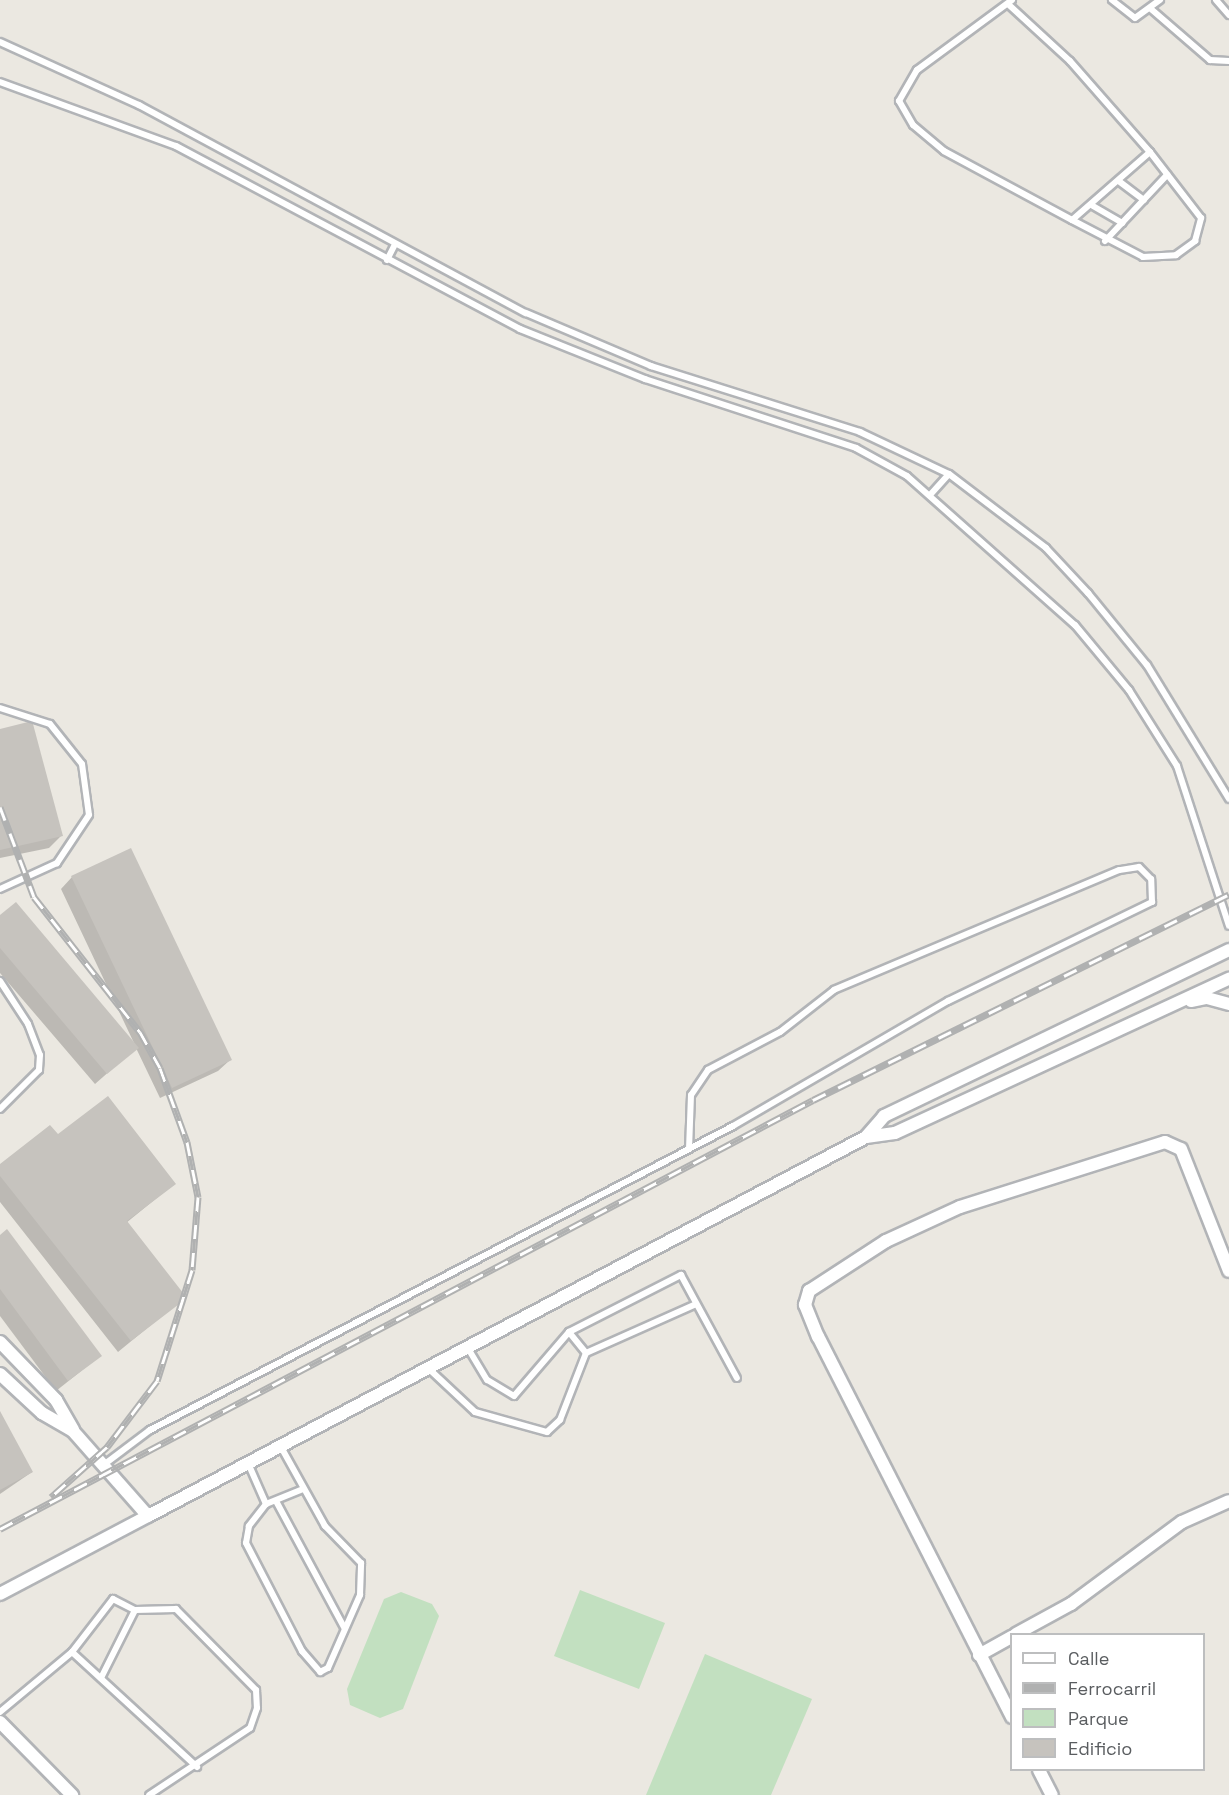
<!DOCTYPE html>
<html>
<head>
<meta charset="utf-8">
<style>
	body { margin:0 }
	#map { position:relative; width:1229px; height:1795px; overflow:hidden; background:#ebe8e1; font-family:"Space Grotesk",sans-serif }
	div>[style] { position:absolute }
	.green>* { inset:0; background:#c2e0c0 }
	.shadow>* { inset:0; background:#0003 }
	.building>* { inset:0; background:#c6c3be }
	.roads { filter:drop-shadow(2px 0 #b2b4b7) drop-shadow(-2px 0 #b2b4b7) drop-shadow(0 2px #b2b4b7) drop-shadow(0 -2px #b2b4b7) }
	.lane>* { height:6px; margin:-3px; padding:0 3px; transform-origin:3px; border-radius:3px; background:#fff }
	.street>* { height:12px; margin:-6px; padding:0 6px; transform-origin:6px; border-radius:6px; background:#fff }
	.rail>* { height:7px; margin-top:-3.5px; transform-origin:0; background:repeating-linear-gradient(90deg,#fff 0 14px,#b0b1b1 0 28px); box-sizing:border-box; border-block:2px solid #b0b1b1 }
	span { translate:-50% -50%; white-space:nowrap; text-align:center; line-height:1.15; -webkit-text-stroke:4.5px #fff; paint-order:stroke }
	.legend { position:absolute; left:1010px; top:1633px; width:195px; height:138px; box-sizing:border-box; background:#fff; border:2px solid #bdbebf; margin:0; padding:8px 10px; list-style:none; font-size:18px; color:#5a5d60 }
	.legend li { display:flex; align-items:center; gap:12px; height:30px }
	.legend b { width:30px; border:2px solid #bdbebf }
</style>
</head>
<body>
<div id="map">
	<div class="green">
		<i style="clip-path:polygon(580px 1590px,665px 1623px,639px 1689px,554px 1656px)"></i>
		<i style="clip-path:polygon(401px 1592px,432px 1604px,439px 1616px,403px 1709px,380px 1718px,350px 1705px,347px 1689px,384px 1599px)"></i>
		<i style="clip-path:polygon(705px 1654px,812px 1699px,771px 1795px,646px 1795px)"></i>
	</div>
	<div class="shadow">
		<i style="clip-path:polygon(0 732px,61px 836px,49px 848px,0 858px)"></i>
		<i style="clip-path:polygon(72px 877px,230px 1060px,218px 1071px,160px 1098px,136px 1048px,95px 1084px,0 973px,0 917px,134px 1043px,61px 889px)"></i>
		<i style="clip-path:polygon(58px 1136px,174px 1184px,126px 1223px,185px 1297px,118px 1352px,0 1202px,0 1166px)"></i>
		<i style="clip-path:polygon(0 1236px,100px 1356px,56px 1391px,0 1316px)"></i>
		<i style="clip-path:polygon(0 1414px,32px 1472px,0 1494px)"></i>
	</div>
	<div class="building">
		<i style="clip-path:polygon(28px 722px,33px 724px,63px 836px,0 850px,0 729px)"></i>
		<i style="clip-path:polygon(131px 848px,232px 1060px,172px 1088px,71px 876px)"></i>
		<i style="clip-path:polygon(16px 902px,139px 1048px,107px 1074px,0 948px,0 915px)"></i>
		<i style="clip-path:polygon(108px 1096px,176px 1184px,127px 1221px,187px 1298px,131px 1341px,0 1176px,0 1164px,50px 1125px,58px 1134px)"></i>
		<i style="clip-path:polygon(7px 1229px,102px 1356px,68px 1381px,0 1289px,0 1235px)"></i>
		<i style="clip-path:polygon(0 1411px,33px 1472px,0 1490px)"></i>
	</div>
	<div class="roads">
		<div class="lane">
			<i style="left:1112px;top:0;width:29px;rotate:38deg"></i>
			<i style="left:1135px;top:18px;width:31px;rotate:-36deg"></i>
			<i style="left:1216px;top:0;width:20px;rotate:49deg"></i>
			<i style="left:1008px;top:4px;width:84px;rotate:42.6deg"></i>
			<i style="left:1070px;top:61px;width:121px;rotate:48.7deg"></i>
			<i style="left:1150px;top:152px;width:103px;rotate:138.9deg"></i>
			<i style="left:1072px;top:220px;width:145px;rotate:-151.7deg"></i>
			<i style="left:944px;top:151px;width:40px;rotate:-140deg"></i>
			<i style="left:913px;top:125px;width:28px;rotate:-120deg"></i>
			<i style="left:899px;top:101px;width:36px;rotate:-60deg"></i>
			<i style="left:917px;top:70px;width:118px;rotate:-36.4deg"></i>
			<i style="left:1151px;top:9px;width:78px;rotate:40.8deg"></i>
			<i style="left:1210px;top:60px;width:19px;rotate:3deg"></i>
			<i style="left:0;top:42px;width:153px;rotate:24.4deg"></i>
			<i style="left:139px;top:105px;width:439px;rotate:28.3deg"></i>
			<i style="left:526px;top:313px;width:136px;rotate:23deg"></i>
			<i style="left:651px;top:366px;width:219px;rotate:17.5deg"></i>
			<i style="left:860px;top:432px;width:98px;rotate:25.3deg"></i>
			<i style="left:949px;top:474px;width:122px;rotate:37.3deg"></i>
			<i style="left:1046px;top:548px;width:62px;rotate:47deg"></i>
			<i style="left:1088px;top:593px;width:93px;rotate:50.7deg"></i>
			<i style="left:1147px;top:665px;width:157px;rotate:58.5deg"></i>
			<i style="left:0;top:82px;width:187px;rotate:20deg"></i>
			<i style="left:176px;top:146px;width:390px;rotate:28deg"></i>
			<i style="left:520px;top:329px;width:135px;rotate:21.8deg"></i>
			<i style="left:645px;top:379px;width:222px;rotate:18.1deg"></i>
			<i style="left:856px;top:448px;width:58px;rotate:28.8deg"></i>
			<i style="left:907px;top:476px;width:225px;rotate:41.6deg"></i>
			<i style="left:1075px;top:625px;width:85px;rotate:50.3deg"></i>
			<i style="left:1129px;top:690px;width:90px;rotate:57.7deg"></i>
			<i style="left:1177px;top:766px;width:168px;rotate:72deg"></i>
			<i style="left:1120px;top:182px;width:30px;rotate:37deg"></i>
			<i style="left:1093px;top:206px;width:34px;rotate:30deg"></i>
			<i style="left:1072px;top:220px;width:80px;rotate:27.5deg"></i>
			<i style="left:1143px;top:257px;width:33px;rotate:-3deg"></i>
			<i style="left:1176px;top:255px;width:24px;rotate:-36deg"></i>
			<i style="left:1195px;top:241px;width:24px;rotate:-75deg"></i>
			<i style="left:1201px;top:218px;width:83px;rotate:-127.7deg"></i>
			<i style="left:1105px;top:241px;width:91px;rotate:-46.8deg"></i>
			<i style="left:387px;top:260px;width:18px;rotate:-63deg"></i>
			<i style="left:930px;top:495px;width:28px;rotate:-48deg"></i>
			<i style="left:0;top:708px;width:52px;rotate:17.7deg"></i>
			<i style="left:50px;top:724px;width:51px;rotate:51.3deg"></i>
			<i style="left:82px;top:764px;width:51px;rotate:82.2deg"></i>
			<i style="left:89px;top:815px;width:58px;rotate:123.7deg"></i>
			<i style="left:57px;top:863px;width:63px;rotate:155.5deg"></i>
			<i style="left:0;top:981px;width:51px;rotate:56.9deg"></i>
			<i style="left:28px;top:1024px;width:33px;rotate:69deg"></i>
			<i style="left:40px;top:1055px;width:15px;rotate:94deg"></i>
			<i style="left:39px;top:1070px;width:55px;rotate:135deg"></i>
			<i style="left:569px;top:1332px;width:126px;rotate:-27deg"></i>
			<i style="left:681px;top:1275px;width:117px;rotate:61.5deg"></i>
			<i style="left:586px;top:1353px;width:120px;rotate:-24deg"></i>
			<i style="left:428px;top:1368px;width:64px;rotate:43.1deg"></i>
			<i style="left:475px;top:1412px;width:75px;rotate:15.5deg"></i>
			<i style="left:547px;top:1432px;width:18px;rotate:-43deg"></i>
			<i style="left:560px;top:1420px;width:72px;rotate:-68.8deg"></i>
			<i style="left:586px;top:1353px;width:27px;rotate:-129deg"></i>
			<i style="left:569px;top:1332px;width:84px;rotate:130.7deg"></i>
			<i style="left:514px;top:1396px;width:31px;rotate:-149deg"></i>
			<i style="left:487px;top:1380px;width:37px;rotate:-121deg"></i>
			<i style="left:106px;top:1463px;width:55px;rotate:-36.9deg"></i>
			<i style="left:150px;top:1430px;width:657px;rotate:-27.54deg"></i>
			<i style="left:733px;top:1126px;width:249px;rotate:-30.2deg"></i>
			<i style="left:948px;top:1001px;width:227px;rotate:-25.9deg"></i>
			<i style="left:1152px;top:902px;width:23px;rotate:-92deg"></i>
			<i style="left:1151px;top:879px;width:17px;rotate:-135deg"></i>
			<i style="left:1139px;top:867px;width:20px;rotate:171deg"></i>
			<i style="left:1119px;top:870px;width:309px;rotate:157.2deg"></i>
			<i style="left:834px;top:990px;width:68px;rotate:142.1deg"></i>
			<i style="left:780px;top:1032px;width:81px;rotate:152.2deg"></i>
			<i style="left:708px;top:1070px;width:30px;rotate:124deg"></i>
			<i style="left:691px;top:1095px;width:54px;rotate:92.1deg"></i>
			<i style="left:248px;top:1463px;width:45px;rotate:66.3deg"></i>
			<i style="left:266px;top:1504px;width:28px;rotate:128deg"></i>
			<i style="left:249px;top:1526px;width:17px;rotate:100deg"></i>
			<i style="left:246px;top:1543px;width:122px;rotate:62.6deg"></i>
			<i style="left:302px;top:1651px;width:28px;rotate:49deg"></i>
			<i style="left:320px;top:1672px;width:9px;rotate:-27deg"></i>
			<i style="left:328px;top:1668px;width:80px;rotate:-66.3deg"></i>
			<i style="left:360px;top:1595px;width:32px;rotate:-88deg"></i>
			<i style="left:361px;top:1563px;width:52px;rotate:-134.2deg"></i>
			<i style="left:325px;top:1526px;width:93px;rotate:-119.1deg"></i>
			<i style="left:276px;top:1501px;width:145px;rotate:61.7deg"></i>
			<i style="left:266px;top:1504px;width:40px;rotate:-22deg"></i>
			<i style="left:72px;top:1652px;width:170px;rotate:42.6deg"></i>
			<i style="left:101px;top:1678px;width:76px;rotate:-63.4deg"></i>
			<i style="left:0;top:1712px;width:94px;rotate:-39.8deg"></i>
			<i style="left:72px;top:1652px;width:67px;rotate:-52.3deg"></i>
			<i style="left:113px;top:1599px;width:25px;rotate:27deg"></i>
			<i style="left:135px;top:1610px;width:41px;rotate:-1.4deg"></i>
			<i style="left:176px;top:1609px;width:114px;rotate:45.4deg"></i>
			<i style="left:256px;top:1690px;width:18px;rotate:87deg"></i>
			<i style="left:257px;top:1708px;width:21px;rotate:109deg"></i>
			<i style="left:250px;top:1728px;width:121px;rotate:146.4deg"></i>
		</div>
		<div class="street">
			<i style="left:1191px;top:1001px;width:16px;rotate:-11deg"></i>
			<i style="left:1207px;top:998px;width:23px;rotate:15deg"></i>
			<i style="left:866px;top:1137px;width:28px;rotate:-49deg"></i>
			<i style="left:884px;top:1116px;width:383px;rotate:-25.7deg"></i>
			<i style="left:0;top:1342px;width:81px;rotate:46deg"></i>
			<i style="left:56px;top:1400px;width:34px;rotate:60deg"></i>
			<i style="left:0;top:1374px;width:57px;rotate:42.9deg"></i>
			<i style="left:42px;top:1413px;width:36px;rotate:30deg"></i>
			<i style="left:73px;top:1431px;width:113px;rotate:48.6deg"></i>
			<i style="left:148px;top:1516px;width:812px;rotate:-27.83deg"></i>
			<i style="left:866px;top:1137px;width:29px;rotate:-8deg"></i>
			<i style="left:895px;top:1133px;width:368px;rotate:-24.8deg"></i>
			<i style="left:0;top:1594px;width:167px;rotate:-27.8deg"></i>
			<i style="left:1016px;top:1634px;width:63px;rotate:-28.6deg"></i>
			<i style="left:1071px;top:1604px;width:138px;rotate:-36.5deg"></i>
			<i style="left:1182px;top:1522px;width:51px;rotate:-24.1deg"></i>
			<i style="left:979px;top:1655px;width:38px;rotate:-29deg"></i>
			<i style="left:1012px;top:1717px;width:427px;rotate:-117deg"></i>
			<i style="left:818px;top:1337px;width:35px;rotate:-112deg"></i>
			<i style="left:805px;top:1305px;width:15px;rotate:-74deg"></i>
			<i style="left:809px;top:1291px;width:92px;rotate:-33deg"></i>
			<i style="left:886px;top:1241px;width:81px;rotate:-24.7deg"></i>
			<i style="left:960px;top:1207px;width:215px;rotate:-17.6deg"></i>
			<i style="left:1165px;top:1142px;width:17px;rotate:24deg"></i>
			<i style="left:1181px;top:1149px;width:131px;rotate:68.5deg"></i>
			<i style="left:0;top:1722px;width:103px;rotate:45.4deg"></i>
			<i style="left:1039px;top:1770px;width:28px;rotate:63deg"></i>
		</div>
	</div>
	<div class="rail">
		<i style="left:0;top:807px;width:96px;rotate:69.3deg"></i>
		<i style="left:34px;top:897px;width:172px;rotate:51.9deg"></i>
		<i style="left:140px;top:1032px;width:41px;rotate:60.9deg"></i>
		<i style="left:160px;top:1068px;width:79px;rotate:70deg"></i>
		<i style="left:187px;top:1142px;width:56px;rotate:78.7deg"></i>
		<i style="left:198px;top:1197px;width:73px;rotate:94.7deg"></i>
		<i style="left:192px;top:1270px;width:116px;rotate:107.5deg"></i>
		<i style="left:157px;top:1381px;width:83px;rotate:127.1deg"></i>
		<i style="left:107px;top:1447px;width:75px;rotate:138.2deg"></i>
		<i style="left:0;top:1529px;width:919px;rotate:-27.82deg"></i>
		<i style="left:813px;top:1100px;width:464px;rotate:-26.3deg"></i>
	</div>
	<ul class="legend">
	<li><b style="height:8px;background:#fff"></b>Calle</li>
	<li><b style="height:8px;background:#b0b1b1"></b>Ferrocarril</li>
	<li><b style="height:16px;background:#c2e0c0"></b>Parque</li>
	<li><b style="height:16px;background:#c6c3be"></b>Edificio</li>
	</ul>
</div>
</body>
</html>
